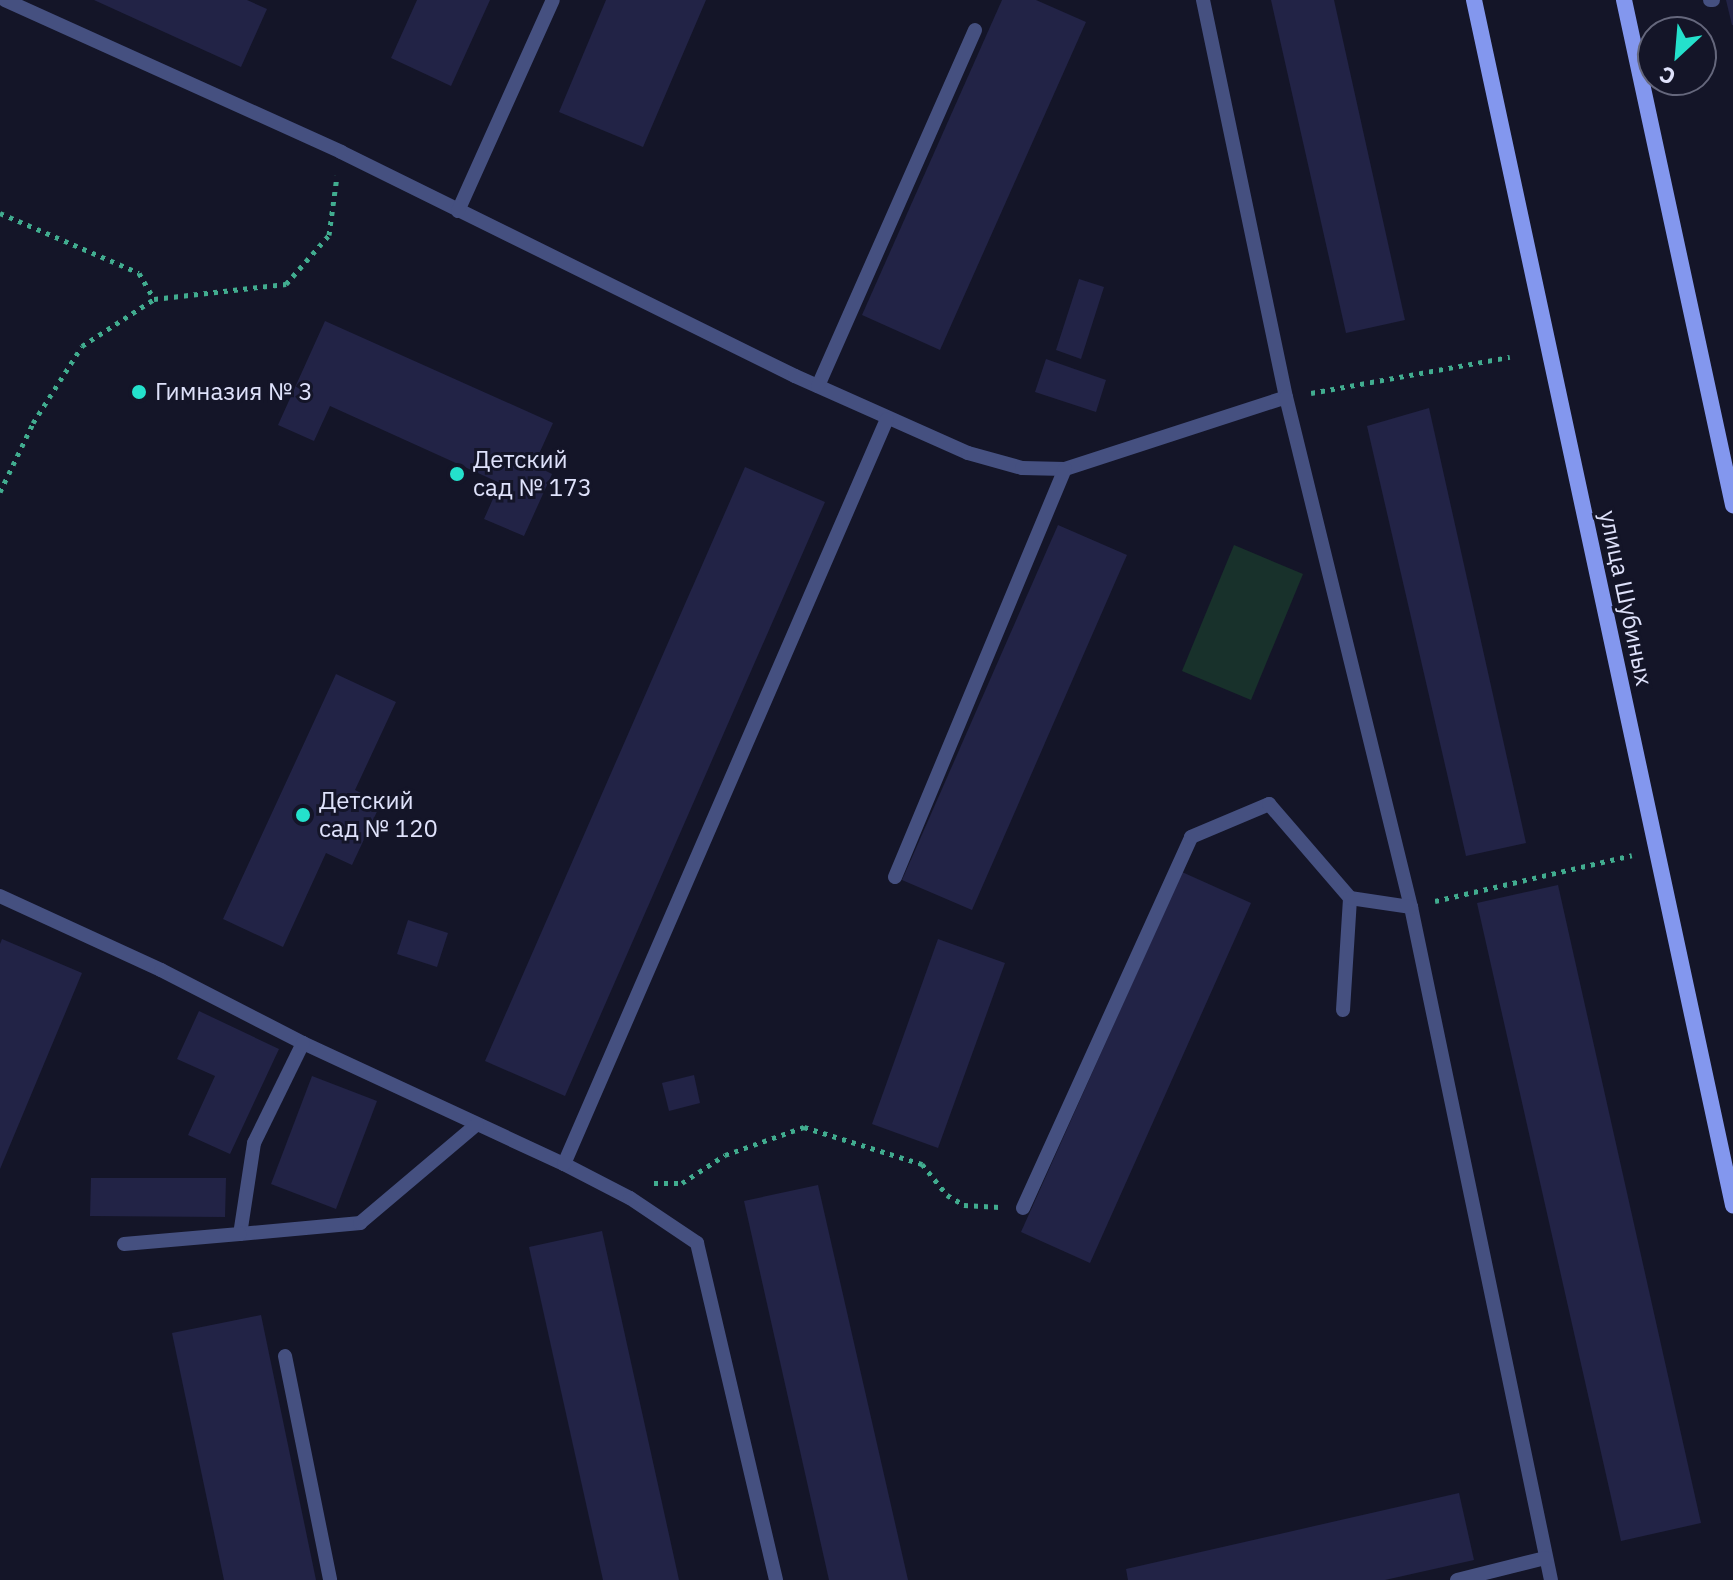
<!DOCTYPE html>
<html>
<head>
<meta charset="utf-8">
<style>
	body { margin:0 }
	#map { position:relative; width:1733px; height:1580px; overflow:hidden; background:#141528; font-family:"IBM Plex Sans",sans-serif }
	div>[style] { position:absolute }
	.green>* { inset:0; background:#18312b }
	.building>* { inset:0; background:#222346 }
	.path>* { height:5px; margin-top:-2.5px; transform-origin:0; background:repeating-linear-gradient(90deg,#41ac8f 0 4px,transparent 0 10px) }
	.service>* { height:14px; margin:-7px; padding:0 7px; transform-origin:7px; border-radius:7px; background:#455080 }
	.secondary>* { height:16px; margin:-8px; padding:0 8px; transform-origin:8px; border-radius:8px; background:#8397ee }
	.dots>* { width:22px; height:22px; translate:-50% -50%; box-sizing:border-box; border:4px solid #141528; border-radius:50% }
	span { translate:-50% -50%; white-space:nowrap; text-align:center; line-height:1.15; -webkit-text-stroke:6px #141528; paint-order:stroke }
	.poi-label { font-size:24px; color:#dfe2fb }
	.left { translate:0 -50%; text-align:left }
	.street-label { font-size:24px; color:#dfe2fb }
	.north { position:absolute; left:1637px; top:16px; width:80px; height:80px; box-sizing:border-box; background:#141528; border:2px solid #65677c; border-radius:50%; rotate:206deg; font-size:22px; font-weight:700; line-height:32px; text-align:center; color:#dfe2fb }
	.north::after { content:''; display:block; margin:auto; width:28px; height:36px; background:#24e1cc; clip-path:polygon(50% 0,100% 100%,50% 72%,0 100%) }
</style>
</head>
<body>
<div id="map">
	<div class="green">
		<i style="clip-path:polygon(1234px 545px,1303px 574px,1251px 700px,1182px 671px)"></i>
	</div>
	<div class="building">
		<i style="clip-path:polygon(94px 0,247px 0,267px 9px,241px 67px)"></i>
		<i style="clip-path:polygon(417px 0,490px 0,451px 86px,391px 58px)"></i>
		<i style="clip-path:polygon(606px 0,706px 0,643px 147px,559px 112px)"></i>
		<i style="clip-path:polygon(1002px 0,1036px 0,1086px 22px,940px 350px,862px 315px)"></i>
		<i style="clip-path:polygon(1271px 0,1334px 0,1405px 320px,1346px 333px)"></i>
		<i style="clip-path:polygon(1726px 0,1733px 0,1733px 25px,1732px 25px)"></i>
		<i style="clip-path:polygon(1079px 279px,1104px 287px,1081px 359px,1056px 350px)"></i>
		<i style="clip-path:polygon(325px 321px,553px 423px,534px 465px,552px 474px,524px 536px,484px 519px,500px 483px,330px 406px,314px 441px,278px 425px)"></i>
		<i style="clip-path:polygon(1046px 359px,1106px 380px,1096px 412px,1035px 392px)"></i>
		<i style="clip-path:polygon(1429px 408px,1526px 843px,1466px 856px,1367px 426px)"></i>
		<i style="clip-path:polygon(745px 467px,825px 502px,565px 1096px,485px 1061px)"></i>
		<i style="clip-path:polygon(1058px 525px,1127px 555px,972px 910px,902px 880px)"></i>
		<i style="clip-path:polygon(336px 674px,396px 702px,355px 790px,381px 803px,352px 865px,326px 853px,283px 947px,223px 919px)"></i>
		<i style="clip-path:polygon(1182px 872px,1251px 903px,1090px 1263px,1021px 1232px)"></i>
		<i style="clip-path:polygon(1558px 885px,1701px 1523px,1621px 1541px,1477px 903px)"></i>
		<i style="clip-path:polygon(408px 920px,448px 933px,437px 967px,397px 954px)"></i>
		<i style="clip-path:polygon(2px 939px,82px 973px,0 1169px,0 944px)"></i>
		<i style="clip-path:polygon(938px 939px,1005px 963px,938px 1148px,872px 1124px)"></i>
		<i style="clip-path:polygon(199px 1011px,279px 1049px,230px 1154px,188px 1135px,215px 1076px,177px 1059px)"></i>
		<i style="clip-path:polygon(694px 1075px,700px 1103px,669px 1111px,662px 1083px)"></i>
		<i style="clip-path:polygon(312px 1076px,377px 1101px,336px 1209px,271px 1184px)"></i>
		<i style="clip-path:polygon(91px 1178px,226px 1178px,225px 1217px,90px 1216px)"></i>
		<i style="clip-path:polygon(818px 1185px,908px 1580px,829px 1580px,744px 1201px)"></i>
		<i style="clip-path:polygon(602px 1231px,679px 1580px,603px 1580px,529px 1247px)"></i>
		<i style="clip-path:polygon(261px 1315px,316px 1580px,224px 1580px,172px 1333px)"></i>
		<i style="clip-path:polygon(1459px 1493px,1474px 1560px,1385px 1580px,1128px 1580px,1126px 1569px)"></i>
	</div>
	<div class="path">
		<i style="left:0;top:213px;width:151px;rotate:23.3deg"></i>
		<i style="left:139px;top:273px;width:30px;rotate:60deg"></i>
		<i style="left:1311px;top:393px;width:202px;rotate:-10.3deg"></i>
		<i style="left:0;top:492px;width:76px;rotate:-64.4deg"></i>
		<i style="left:33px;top:423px;width:91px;rotate:-57.5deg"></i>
		<i style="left:82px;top:346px;width:86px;rotate:-33.1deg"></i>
		<i style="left:154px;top:299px;width:133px;rotate:-6.5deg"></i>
		<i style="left:286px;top:284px;width:65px;rotate:-48.7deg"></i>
		<i style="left:329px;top:235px;width:60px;rotate:-82.3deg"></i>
		<i style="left:1435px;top:901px;width:202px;rotate:-13.1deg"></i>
		<i style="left:654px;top:1183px;width:28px"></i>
		<i style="left:682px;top:1183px;width:51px;rotate:-33.1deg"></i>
		<i style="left:725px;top:1155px;width:84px;rotate:-19.5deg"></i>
		<i style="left:804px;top:1127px;width:124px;rotate:17.4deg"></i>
		<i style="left:922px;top:1164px;width:40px;rotate:51deg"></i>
		<i style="left:947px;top:1195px;width:20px;rotate:30deg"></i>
		<i style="left:964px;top:1205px;width:36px;rotate:3deg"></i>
	</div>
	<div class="service">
		<i style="left:5px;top:0;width:369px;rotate:24.3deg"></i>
		<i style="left:341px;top:152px;width:506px;rotate:26.26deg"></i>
		<i style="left:795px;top:376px;width:189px;rotate:24deg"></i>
		<i style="left:968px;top:453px;width:56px;rotate:15.5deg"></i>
		<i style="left:1022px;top:468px;width:43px;rotate:1.3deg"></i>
		<i style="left:1065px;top:469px;width:232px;rotate:-18deg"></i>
		<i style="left:1203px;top:0;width:406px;rotate:78.2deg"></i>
		<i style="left:1286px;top:397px;width:525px;rotate:76.23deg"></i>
		<i style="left:1411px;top:907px;width:687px;rotate:78.25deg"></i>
		<i style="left:1710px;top:0;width:3px"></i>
		<i style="left:458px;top:211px;width:231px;rotate:-65.8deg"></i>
		<i style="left:818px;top:386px;width:389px;rotate:-66.2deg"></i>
		<i style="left:895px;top:877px;width:442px;rotate:-67.4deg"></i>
		<i style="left:0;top:896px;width:177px;rotate:24.7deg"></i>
		<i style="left:161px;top:970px;width:160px;rotate:27.2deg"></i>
		<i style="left:303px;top:1043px;width:288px;rotate:24.9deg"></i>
		<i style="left:564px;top:1164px;width:74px;rotate:27.3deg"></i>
		<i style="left:630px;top:1198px;width:81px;rotate:33.9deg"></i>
		<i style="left:697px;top:1243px;width:346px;rotate:76.8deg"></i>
		<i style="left:1343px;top:1010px;width:112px;rotate:-86.4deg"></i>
		<i style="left:303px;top:1043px;width:111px;rotate:116.1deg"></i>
		<i style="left:254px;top:1143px;width:92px;rotate:98.7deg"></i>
		<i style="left:240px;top:1234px;width:121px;rotate:-5.2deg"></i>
		<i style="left:360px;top:1223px;width:153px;rotate:-40.2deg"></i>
		<i style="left:564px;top:1164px;width:812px;rotate:-66.56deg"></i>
		<i style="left:1023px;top:1208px;width:407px;rotate:-65.6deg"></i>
		<i style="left:1191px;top:837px;width:85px;rotate:-22.9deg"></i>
		<i style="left:1269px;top:804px;width:124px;rotate:49.2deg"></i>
		<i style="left:1350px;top:898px;width:62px;rotate:8.4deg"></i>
		<i style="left:124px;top:1244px;width:116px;rotate:-4.9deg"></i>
		<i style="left:285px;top:1356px;width:228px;rotate:78.6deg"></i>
		<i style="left:1457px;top:1580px;width:91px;rotate:-14deg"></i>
	</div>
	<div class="secondary">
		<i style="left:1474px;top:0;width:1233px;rotate:77.87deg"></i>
		<i style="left:1624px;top:0;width:517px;rotate:77.82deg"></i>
	</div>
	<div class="dots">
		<i style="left:139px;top:392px;background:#24e1cc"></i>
		<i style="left:457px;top:474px;background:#24e1cc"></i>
		<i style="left:303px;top:815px;background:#24e1cc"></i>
	</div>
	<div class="poi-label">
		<span class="left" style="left:155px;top:392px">Гимназия № 3</span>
		<span class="left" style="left:473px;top:474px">Детский<br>сад № 173</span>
		<span class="left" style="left:319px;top:815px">Детский<br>сад № 120</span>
	</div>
	<div class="street-label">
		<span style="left:1626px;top:598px;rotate:78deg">улица Шубиных</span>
	</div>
	<div class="north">С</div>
</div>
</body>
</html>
